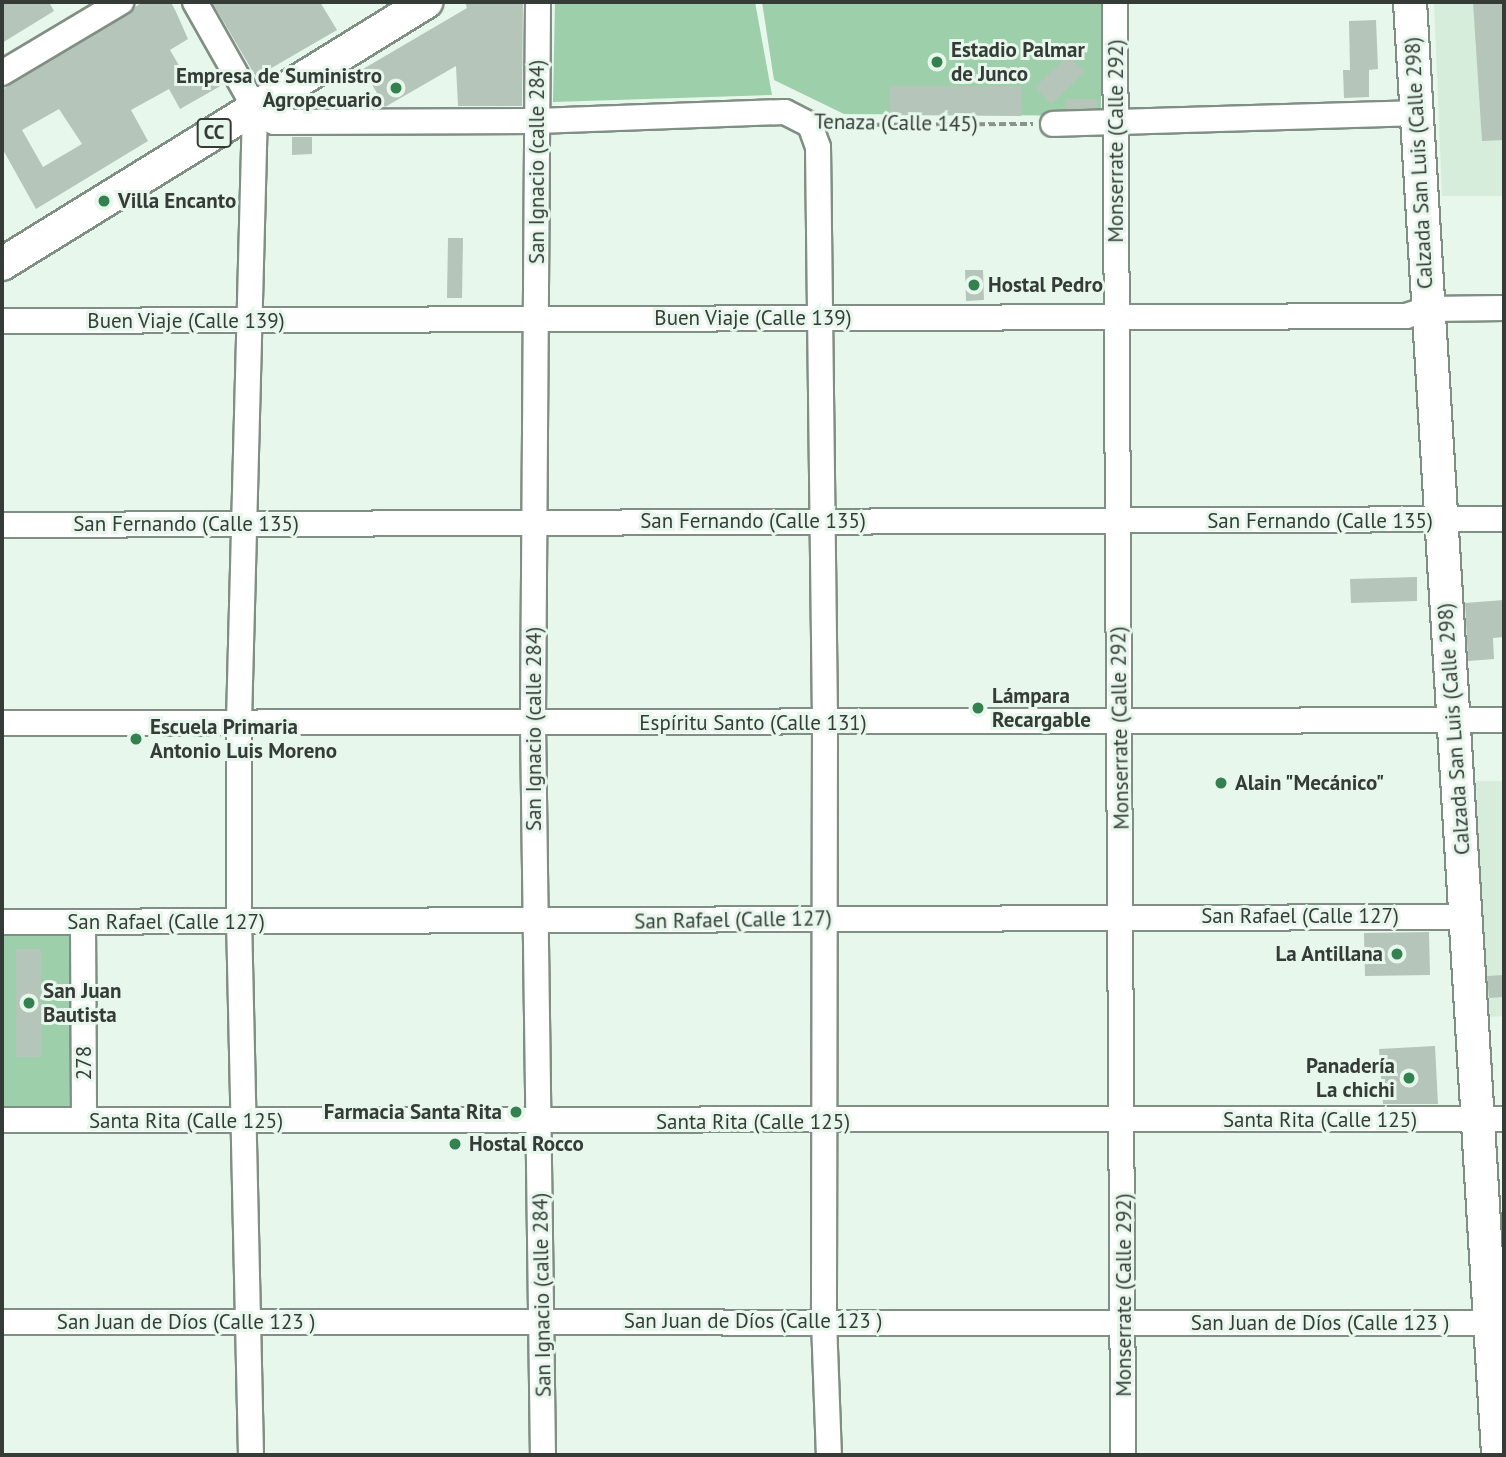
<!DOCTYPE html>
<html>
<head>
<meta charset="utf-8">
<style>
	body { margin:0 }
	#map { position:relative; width:1506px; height:1457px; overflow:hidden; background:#e7f7eb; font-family:"PT Sans",sans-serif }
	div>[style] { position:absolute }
	.built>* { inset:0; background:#d6eddc }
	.green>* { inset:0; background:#9ccfaa }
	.building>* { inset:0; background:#b6c5b9 }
	.path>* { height:3.5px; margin-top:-1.75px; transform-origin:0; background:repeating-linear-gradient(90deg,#88938b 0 7px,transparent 0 10.5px) }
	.roads { filter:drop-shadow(2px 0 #808f84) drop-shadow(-2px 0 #808f84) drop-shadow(0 2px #808f84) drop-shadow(0 -2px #808f84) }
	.minor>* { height:24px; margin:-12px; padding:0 12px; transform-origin:12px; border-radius:12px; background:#fff }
	.major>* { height:32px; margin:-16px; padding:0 16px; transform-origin:16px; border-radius:16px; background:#fff }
	.dots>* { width:19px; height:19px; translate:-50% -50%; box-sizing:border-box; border:4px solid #e7f7eb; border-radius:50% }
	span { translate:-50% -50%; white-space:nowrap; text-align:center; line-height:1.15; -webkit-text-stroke:6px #e7f7eb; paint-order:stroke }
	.shield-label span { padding:2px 5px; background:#e7f7eb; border:2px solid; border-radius:5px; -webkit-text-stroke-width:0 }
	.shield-label { font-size:19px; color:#353b37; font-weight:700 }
	.poi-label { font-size:21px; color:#353b37; font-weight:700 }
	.left { translate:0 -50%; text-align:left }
	.right { translate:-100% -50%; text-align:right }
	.street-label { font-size:21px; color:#353b37 }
	.frame { position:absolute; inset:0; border:4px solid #353b37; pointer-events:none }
</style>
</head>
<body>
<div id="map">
	<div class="built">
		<i style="clip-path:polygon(1434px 2px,1504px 2px,1504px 196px,1442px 196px)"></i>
		<i style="clip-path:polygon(1476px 781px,1504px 781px,1504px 1016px,1487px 1017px)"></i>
	</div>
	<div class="green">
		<i style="clip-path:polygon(555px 2px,755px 2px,772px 95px,553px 102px)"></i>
		<i style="clip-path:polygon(762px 2px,1101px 2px,1101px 116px,844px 114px,774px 80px)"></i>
		<i style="clip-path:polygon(74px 933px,75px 1107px,2px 1109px,2px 934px)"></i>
	</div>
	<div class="building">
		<i style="clip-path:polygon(2px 2px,49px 2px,54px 11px,2px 43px)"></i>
		<i style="clip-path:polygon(evenodd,143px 2px,171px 2px,177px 14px,188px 39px,170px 50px,191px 86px,217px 71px,224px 84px,180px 109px,169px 89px,131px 110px,148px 141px,36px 209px,2px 148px,2px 90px,143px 2px,59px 109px,82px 144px,43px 167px,22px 130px,59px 109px)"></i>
		<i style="clip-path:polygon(212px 2px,320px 2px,337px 30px,256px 77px)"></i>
		<i style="clip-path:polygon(465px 2px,523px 2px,522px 106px,458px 106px,456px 66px,385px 107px,363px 69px,467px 8px)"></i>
		<i style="clip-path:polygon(1473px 2px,1504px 2px,1504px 140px,1482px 141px)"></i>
		<i style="clip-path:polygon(1376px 20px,1378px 69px,1369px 70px,1369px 97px,1344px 98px,1343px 70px,1350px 70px,1349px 21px)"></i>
		<i style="clip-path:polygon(1069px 55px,1085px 72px,1051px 104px,1035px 87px)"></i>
		<i style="clip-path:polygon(890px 86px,1022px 86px,1021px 116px,890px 115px)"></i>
		<i style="clip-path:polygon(320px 93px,327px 105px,297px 107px,296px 105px)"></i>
		<i style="clip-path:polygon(1066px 99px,1098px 99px,1098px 108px,1066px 109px)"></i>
		<i style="clip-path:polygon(292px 137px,312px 137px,312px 154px,292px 155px)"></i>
		<i style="clip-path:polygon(448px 238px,463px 238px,462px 298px,447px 298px)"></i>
		<i style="clip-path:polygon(965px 270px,983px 270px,984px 300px,966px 301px)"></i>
		<i style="clip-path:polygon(1417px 577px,1417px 601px,1351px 603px,1350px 579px)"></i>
		<i style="clip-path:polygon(1504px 600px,1504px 637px,1493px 638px,1494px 659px,1468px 661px,1465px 603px)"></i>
		<i style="clip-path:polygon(1429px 932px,1430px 975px,1365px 976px,1364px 933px)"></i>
		<i style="clip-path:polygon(16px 949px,41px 949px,42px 1057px,16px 1057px)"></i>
		<i style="clip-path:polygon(1504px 975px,1504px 997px,1489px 998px,1487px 976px)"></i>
		<i style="clip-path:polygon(1435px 1046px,1438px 1104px,1383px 1104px,1379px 1049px)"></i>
	</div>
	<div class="path">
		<i style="left:831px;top:125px;width:202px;rotate:-0.3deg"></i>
	</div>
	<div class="roads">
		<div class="minor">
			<i style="left:195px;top:2px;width:122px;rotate:60.5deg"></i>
			<i style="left:255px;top:108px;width:24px;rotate:36deg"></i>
			<i style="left:274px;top:122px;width:263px;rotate:-0.2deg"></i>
			<i style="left:537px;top:121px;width:248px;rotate:-2.1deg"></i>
			<i style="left:785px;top:112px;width:28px;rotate:27deg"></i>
			<i style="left:810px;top:125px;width:23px;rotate:70deg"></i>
			<i style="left:818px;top:147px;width:576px;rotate:89.3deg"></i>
			<i style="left:825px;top:723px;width:598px;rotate:90.1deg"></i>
			<i style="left:824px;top:1321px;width:134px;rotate:87.9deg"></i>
			<i style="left:538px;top:2px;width:721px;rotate:90.4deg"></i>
			<i style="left:533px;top:723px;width:732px;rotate:89.22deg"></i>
			<i style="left:1115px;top:2px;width:1453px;rotate:89.68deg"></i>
			<i style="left:2px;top:73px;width:139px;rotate:-30.8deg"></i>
			<i style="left:1053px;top:124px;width:364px;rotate:-1.7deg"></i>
			<i style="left:2px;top:321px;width:1404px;rotate:-0.2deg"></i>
			<i style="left:1406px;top:316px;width:23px;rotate:-18deg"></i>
			<i style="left:1428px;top:309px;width:76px;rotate:-0.8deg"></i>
			<i style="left:2px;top:525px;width:1502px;rotate:-0.23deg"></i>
			<i style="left:2px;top:723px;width:1502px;rotate:-0.11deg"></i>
			<i style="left:2px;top:922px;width:1463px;rotate:-0.2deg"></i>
			<i style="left:83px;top:922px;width:198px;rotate:89.7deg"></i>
			<i style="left:2px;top:1120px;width:1502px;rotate:-0.04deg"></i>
			<i style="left:2px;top:1322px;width:1502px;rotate:0.04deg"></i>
			<i style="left:251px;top:1455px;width:535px;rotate:-91.28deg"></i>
			<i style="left:239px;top:920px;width:199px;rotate:-90deg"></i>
			<i style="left:239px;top:721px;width:613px;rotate:-88.5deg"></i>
		</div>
		<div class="major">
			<i style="left:1410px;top:2px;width:1456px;rotate:86.53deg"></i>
			<i style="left:2px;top:264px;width:499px;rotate:-31.7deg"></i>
		</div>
	</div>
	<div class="dots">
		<i style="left:937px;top:62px;background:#348150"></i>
		<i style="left:396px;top:88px;background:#348150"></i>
		<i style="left:104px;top:201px;background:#348150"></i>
		<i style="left:974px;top:285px;background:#348150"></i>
		<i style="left:978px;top:708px;background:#348150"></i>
		<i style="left:136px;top:739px;background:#348150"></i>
		<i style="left:1221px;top:783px;background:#348150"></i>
		<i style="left:1397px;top:954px;background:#348150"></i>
		<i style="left:29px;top:1003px;background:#348150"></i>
		<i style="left:1409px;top:1078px;background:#348150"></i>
		<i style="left:516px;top:1112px;background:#348150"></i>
		<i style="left:455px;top:1144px;background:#348150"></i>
	</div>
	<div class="shield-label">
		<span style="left:214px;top:133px">CC</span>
	</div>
	<div class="poi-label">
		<span class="left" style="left:951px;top:62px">Estadio Palmar<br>de Junco</span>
		<span class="right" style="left:382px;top:88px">Empresa de Suministro<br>Agropecuario</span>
		<span class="left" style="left:118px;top:201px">Villa Encanto</span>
		<span class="left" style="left:988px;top:285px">Hostal Pedro</span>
		<span class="left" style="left:992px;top:708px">Lámpara<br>Recargable</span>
		<span class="left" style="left:150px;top:739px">Escuela Primaria<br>Antonio Luis Moreno</span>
		<span class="left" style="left:1235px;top:783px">Alain "Mecánico"</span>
		<span class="right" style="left:1383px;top:954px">La Antillana</span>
		<span class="left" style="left:43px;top:1003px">San Juan<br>Bautista</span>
		<span class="right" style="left:1395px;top:1078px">Panadería<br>La chichi</span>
		<span class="right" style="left:502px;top:1112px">Farmacia Santa Rita</span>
		<span class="left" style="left:469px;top:1144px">Hostal Rocco</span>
	</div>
	<div class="street-label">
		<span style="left:896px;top:123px;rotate:1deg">Tenaza (Calle 145)</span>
		<span style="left:1116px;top:141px;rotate:-90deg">Monserrate (Calle 292)</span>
		<span style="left:537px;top:162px;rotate:-90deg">San Ignacio (calle 284)</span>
		<span style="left:1419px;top:163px;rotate:-93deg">Calzada San Luis (Calle 298)</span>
		<span style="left:753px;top:318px">Buen Viaje (Calle 139)</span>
		<span style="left:186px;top:321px">Buen Viaje (Calle 139)</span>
		<span style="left:753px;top:521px">San Fernando (Calle 135)</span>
		<span style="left:1320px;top:521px">San Fernando (Calle 135)</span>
		<span style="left:186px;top:524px">San Fernando (Calle 135)</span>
		<span style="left:753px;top:723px">Espíritu Santo (Calle 131)</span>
		<span style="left:1120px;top:728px;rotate:-91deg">Monserrate (Calle 292)</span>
		<span style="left:534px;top:729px;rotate:-90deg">San Ignacio (calle 284)</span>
		<span style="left:1454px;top:729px;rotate:-94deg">Calzada San Luis (Calle 298)</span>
		<span style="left:1300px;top:916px">San Rafael (Calle 127)</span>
		<span style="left:733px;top:920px;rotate:-1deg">San Rafael (Calle 127)</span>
		<span style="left:166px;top:922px">San Rafael (Calle 127)</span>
		<span style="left:84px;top:1063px;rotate:-90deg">278</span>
		<span style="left:1320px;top:1120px">Santa Rita (Calle 125)</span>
		<span style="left:186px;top:1121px">Santa Rita (Calle 125)</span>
		<span style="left:753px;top:1122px">Santa Rita (Calle 125)</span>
		<span style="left:542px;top:1295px;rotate:-91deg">San Ignacio (calle 284)</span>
		<span style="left:1124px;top:1295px;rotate:-90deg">Monserrate (Calle 292)</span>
		<span style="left:753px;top:1321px">San Juan de Díos (Calle 123 )</span>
		<span style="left:186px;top:1322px">San Juan de Díos (Calle 123 )</span>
		<span style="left:1320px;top:1323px">San Juan de Díos (Calle 123 )</span>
	</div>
	<div class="frame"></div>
</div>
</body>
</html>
